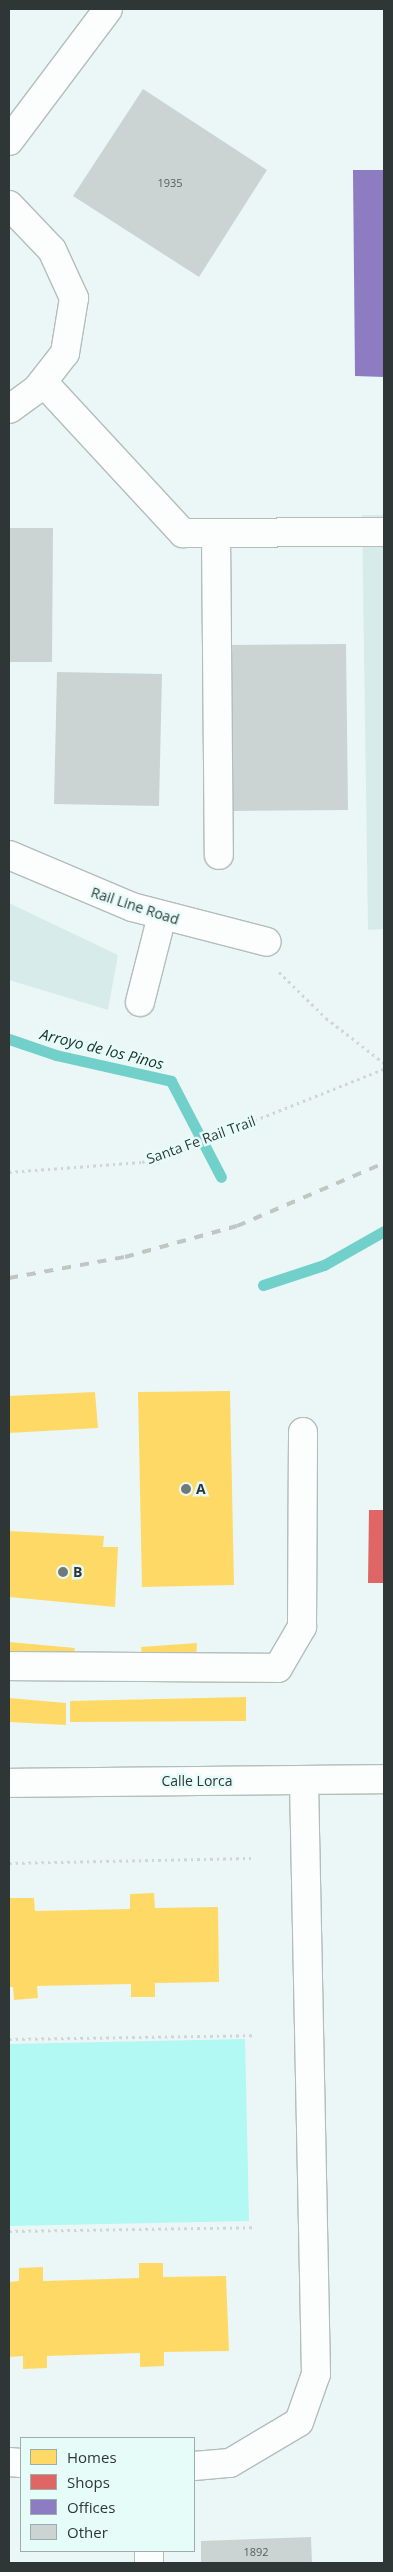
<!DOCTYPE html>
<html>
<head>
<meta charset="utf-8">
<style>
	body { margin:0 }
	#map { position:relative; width:393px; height:2572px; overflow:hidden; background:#ebf7f6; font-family:"Open Sans",sans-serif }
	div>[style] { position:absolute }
	.built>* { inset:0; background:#d7ecea }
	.green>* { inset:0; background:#b2f8f3 }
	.homes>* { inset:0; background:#ffd966 }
	.shops>* { inset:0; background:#e06666 }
	.offices>* { inset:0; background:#8e7cc3 }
	.stream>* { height:11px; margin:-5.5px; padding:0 5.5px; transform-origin:5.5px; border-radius:5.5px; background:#71d0c9 }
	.building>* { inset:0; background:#cbd4d3 }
	.path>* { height:3px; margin-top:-1.5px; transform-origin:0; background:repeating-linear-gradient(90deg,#d1d6d5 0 2.5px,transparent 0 6.5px) }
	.roads { filter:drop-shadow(1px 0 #b3bdbc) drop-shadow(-1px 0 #b3bdbc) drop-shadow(0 1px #b3bdbc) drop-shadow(0 -1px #b3bdbc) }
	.minor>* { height:28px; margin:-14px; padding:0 14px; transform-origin:14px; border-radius:14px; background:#fcfefe }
	.rail>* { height:4px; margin-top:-2px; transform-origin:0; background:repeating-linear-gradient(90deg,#c1c5c4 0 9px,transparent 0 18px) }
	.dots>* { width:14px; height:14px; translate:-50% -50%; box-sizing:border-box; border:2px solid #e6fcf9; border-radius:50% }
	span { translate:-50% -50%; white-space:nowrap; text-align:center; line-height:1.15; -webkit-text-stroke:5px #e6fcf9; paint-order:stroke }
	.number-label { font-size:11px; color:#565e5d }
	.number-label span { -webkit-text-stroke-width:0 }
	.street-label { font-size:14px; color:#2f3736 }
	.poi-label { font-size:14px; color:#2f3736; font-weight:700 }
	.left { translate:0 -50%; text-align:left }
	.water-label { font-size:15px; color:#182e2c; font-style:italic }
	.frame { position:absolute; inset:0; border:10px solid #2f3736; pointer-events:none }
	.legend { position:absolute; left:20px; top:2437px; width:175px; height:115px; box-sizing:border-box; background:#e6fcf9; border:1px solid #9dadab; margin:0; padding:6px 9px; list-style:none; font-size:15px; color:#2f3736 }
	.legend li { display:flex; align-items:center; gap:10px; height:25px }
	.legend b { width:25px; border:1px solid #9dadab }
</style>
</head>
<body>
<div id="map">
	<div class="built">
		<i style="clip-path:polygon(362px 515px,384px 515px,384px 929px,368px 930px)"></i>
		<i style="clip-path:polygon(9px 903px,118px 955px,108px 1010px,9px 980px)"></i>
	</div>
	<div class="green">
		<i style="clip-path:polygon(245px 2039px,249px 2221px,9px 2226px,9px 2044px)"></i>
	</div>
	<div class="homes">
		<i style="clip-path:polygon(230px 1391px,234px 1585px,142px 1587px,138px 1392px)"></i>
		<i style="clip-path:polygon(95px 1392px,98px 1428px,9px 1433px,9px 1396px)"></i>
		<i style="clip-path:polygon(9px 1531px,104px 1536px,103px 1547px,118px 1547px,115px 1607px,9px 1597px)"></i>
		<i style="clip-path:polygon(9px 1642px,75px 1648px,72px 1660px,9px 1655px)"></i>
		<i style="clip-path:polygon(197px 1643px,196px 1658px,142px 1660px,141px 1647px)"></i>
		<i style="clip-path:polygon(246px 1697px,246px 1721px,70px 1722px,70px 1701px)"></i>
		<i style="clip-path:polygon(9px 1698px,66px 1703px,66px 1725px,9px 1722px)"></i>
		<i style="clip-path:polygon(154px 1893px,155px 1908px,218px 1907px,219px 1982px,155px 1983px,155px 1997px,131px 1997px,131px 1984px,37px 1986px,38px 1998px,14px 2000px,13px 1987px,9px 1987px,10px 1898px,34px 1898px,35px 1911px,130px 1909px,130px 1894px)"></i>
		<i style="clip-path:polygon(139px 2263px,163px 2263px,163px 2277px,226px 2276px,229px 2351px,164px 2352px,164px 2366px,140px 2367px,140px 2353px,47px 2356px,47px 2368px,23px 2369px,23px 2356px,9px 2357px,9px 2282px,19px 2281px,19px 2268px,43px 2267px,43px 2281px,139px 2278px)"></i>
	</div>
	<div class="shops">
		<i style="clip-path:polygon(369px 1510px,384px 1510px,384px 1583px,368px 1583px)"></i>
	</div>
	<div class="offices">
		<i style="clip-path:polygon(353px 170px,384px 170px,384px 377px,355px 376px)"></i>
	</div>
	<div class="stream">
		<i style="left:9px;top:1039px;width:50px;rotate:18.8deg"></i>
		<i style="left:56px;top:1055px;width:118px;rotate:12.7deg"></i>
		<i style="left:171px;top:1081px;width:108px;rotate:62.5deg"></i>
		<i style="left:263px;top:1285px;width:64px;rotate:-18.2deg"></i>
		<i style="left:324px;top:1265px;width:69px;rotate:-29.5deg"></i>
	</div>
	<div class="building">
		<i style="clip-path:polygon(143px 89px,267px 170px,199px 277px,73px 196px)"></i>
		<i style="clip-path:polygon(9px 528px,53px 528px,52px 662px,9px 662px)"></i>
		<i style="clip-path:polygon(346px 644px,348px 810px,233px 811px,231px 645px)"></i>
		<i style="clip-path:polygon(57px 672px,162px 674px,159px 806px,54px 804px)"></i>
		<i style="clip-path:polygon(311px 2537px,312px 2563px,201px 2563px,201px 2541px)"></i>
	</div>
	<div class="path">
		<i style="left:279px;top:972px;width:66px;rotate:44.4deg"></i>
		<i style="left:326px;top:1018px;width:73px;rotate:37.8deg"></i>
		<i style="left:9px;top:1172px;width:133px;rotate:-4.3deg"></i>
		<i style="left:142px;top:1162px;width:29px;rotate:-16deg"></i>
		<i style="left:170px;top:1154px;width:230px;rotate:-21.7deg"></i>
		<i style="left:9px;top:1863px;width:242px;rotate:-1.2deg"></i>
		<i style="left:9px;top:2039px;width:243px;rotate:-0.9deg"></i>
		<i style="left:9px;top:2231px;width:244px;rotate:-0.9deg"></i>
	</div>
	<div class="roads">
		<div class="minor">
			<i style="left:9px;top:141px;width:165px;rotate:-53.1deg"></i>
			<i style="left:9px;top:205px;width:62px;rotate:46.3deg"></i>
			<i style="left:52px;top:250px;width:53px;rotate:65.4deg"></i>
			<i style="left:74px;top:298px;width:56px;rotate:99.3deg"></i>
			<i style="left:65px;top:353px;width:46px;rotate:127.9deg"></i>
			<i style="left:37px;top:389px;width:34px;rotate:144deg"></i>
			<i style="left:43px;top:382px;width:206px;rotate:47.2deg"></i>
			<i style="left:183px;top:533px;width:201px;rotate:-0.3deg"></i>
			<i style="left:216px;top:533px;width:322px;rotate:89.5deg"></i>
			<i style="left:9px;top:855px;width:134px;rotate:22.9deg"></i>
			<i style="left:132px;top:907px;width:139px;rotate:14.5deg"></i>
			<i style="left:140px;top:1002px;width:89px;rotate:-75.7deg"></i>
			<i style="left:9px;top:1666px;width:269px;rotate:0.4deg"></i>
			<i style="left:278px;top:1668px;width:48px;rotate:-59.7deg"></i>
			<i style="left:302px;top:1627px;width:195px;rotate:-89.7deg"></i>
			<i style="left:9px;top:1783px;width:375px;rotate:-0.6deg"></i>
			<i style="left:9px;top:2462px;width:12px;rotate:5deg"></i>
			<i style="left:194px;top:2466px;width:36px;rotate:-5deg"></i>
			<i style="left:230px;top:2463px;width:80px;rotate:-30.7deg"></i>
			<i style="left:299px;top:2422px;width:51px;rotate:-70.5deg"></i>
			<i style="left:316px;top:2374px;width:594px;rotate:-91.16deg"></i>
			<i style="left:149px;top:2551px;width:12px;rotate:90deg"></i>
		</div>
	</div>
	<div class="rail">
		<i style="left:9px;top:1278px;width:118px;rotate:-10.3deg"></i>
		<i style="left:125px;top:1257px;width:116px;rotate:-15.5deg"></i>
		<i style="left:237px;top:1226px;width:160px;rotate:-23.2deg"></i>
	</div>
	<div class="dots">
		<i style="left:186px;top:1489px;background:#717a79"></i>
		<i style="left:63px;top:1572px;background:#717a79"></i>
	</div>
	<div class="number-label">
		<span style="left:170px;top:183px">1935</span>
		<span style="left:256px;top:2552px">1892</span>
	</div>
	<div class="street-label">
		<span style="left:135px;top:906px;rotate:18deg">Rail Line Road</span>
		<span style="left:201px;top:1140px;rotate:-20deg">Santa Fe Rail Trail</span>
		<span style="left:197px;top:1781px">Calle Lorca</span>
	</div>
	<div class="poi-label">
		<span class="left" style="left:196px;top:1489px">A</span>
		<span class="left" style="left:73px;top:1572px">B</span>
	</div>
	<div class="water-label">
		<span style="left:102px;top:1049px;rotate:14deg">Arroyo de los Pinos</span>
	</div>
	<div class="frame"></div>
	<ul class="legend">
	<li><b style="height:14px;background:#ffd966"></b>Homes</li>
	<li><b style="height:14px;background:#e06666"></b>Shops</li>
	<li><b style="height:14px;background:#8e7cc3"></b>Offices</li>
	<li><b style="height:14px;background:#cbd4d3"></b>Other</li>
	</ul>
</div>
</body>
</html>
